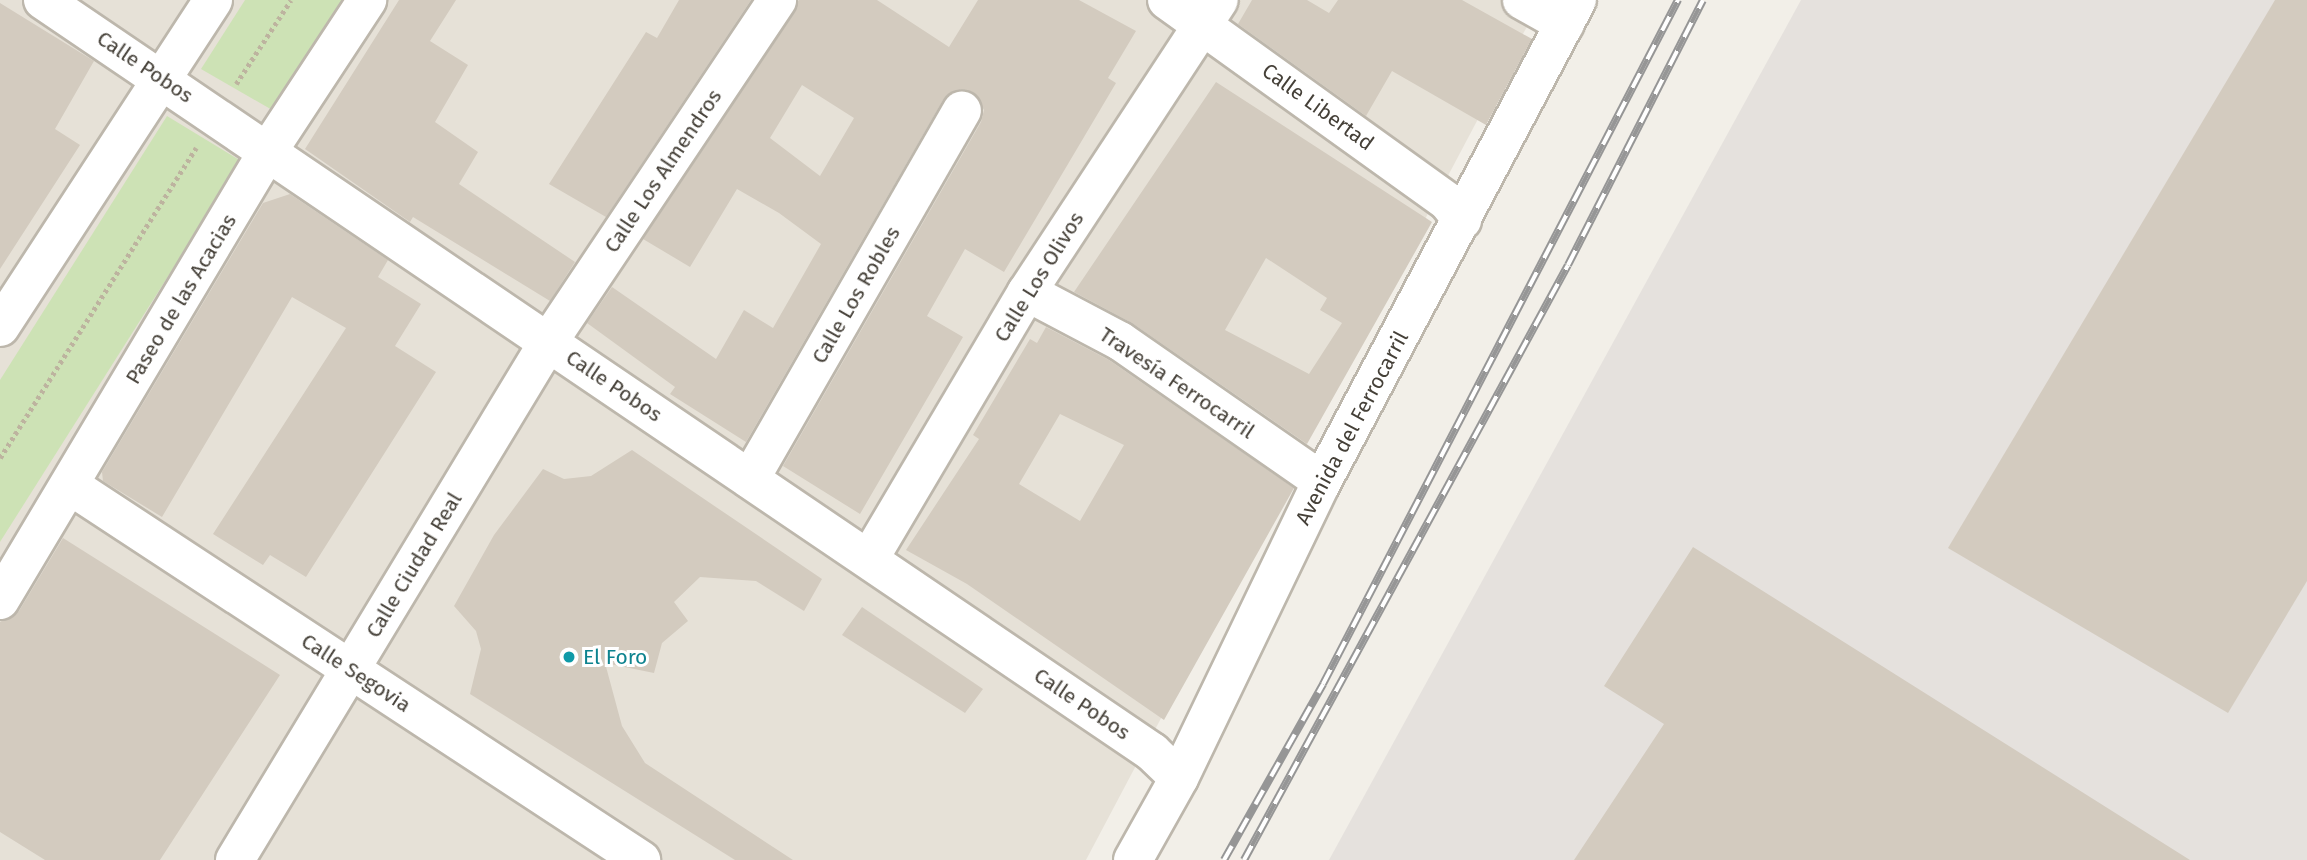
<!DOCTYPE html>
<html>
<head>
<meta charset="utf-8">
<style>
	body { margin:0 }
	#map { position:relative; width:2307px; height:860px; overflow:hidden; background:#f2efe8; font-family:"Fira Sans",sans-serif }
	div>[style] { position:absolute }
	.residential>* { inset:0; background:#e6e1d7 }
	.industrial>* { inset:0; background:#e5e1dd }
	.green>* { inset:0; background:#cde2b5 }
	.building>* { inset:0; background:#d3cbbf }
	.path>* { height:4.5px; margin-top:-2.25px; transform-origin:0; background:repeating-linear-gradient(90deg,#bdb39f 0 3.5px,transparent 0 7px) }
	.roads { filter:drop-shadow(2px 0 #bdb7ac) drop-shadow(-2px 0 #bdb7ac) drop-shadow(0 2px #bdb7ac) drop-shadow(0 -2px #bdb7ac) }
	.minor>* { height:38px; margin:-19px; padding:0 19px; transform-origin:19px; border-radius:19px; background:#fff }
	.rail>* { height:8px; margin-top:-4px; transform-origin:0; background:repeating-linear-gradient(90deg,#fff 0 16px,#969696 0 32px); box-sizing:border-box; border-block:2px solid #969696 }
	.dots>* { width:19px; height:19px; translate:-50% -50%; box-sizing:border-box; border:4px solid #fff; border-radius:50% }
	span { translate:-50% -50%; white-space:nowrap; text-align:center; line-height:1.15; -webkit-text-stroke:6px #fff; paint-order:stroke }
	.street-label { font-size:21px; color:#454038 }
	.culture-label { font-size:21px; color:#0d838f }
	.left { translate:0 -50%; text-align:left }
</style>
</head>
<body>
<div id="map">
	<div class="residential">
		<i style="clip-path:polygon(0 0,1541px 0,1086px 860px,0 860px)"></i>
	</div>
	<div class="industrial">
		<i style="clip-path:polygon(1801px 0,2307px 0,2307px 860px,1329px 860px)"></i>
	</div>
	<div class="green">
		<i style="clip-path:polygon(245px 0,344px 0,274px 111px,201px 69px)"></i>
		<i style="clip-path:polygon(167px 116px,241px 161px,0 542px,0 380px)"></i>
	</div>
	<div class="building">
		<i style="clip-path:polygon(399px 0,456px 0,430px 41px,468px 65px,435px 122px,478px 152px,459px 184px,575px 262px,550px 301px,413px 217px,410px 222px,305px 149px)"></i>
		<i style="clip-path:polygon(679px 0,751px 0,606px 217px,549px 184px,646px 32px,657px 38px)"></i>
		<i style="clip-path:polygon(evenodd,799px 0,877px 0,949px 47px,978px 0,1079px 0,1136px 31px,1108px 78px,1116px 83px,1004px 272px,965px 249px,927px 316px,963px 337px,860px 514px,783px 466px,981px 122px,984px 110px,973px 92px,961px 89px,943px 100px,746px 442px,670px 394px,675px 387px,587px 323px,612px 287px,716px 359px,744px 310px,773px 328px,821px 244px,779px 213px,737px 189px,690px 267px,643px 239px,799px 0,802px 85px,854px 118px,820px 176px,770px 138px,802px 85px)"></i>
		<i style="clip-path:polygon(1252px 0,1307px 0,1329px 13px,1338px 0,1462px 0,1532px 39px,1486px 125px,1392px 71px,1366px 116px,1238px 24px)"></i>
		<i style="clip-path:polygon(2275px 0,2307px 0,2307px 581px,2228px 713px,1948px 548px)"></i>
		<i style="clip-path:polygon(0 3px,94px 61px,55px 129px,80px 145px,0 269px)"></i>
		<i style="clip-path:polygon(evenodd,1216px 82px,1432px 222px,1307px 444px,1132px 323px,1074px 292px,1216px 82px,1266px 258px,1327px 298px,1320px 310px,1342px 323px,1309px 374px,1225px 330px,1266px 258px)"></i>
		<i style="clip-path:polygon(290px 194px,388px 260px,378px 277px,421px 304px,395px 346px,436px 372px,306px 577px,270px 555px,263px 565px,213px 534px,346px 328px,292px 297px,162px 517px,103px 481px,102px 472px,263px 203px)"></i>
		<i style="clip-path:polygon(evenodd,1046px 327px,1109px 360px,1294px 488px,1164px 720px,967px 584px,906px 550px,979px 439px,973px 435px,1030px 339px,1037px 343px,1046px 327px,1060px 414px,1124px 445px,1080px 521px,1019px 484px,1060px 414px)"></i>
		<i style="clip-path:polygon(632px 450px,822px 579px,804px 611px,756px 581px,700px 577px,674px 602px,688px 621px,662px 643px,654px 673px,605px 663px,622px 726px,645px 763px,793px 860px,735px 860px,470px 694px,481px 649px,476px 631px,454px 606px,494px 535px,543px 469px,564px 479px,591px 476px)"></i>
		<i style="clip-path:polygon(63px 538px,280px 675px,160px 860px,45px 860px,0 832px,0 622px,19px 611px)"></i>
		<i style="clip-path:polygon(1693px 547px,2190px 860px,1574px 860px,1664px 724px,1604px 686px)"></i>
		<i style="clip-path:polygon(862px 607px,983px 689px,965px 713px,842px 635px)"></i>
	</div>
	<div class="path">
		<i style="left:236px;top:84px;width:100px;rotate:-56.8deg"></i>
		<i style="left:0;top:458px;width:367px;rotate:-57.7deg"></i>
	</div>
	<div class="roads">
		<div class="minor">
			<i style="left:43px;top:0;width:1340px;rotate:34.14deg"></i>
			<i style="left:1152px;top:752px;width:37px;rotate:44deg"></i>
			<i style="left:1167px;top:0;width:346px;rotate:35.7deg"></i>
			<i style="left:1448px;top:202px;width:23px;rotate:52deg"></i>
			<i style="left:1522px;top:0;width:49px;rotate:29.2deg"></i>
			<i style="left:1027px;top:292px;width:105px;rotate:27.8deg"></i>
			<i style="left:1120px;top:341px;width:235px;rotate:34.8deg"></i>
			<i style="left:1313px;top:475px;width:13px;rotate:63deg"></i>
			<i style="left:0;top:327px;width:390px;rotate:-56.9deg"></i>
			<i style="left:750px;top:479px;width:425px;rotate:-60.1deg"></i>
			<i style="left:71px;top:486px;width:682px;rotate:33.27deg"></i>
			<i style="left:869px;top:559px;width:310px;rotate:-59.4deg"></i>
			<i style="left:1027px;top:292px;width:349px;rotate:-56.7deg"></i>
			<i style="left:0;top:600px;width:523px;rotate:-59.17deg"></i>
			<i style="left:268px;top:151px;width:181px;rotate:-56.7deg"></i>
			<i style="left:235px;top:860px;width:607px;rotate:-58.83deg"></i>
			<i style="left:549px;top:341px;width:410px;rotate:-56.2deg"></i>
			<i style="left:1133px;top:860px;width:94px;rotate:-60.7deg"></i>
			<i style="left:1179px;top:778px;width:323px;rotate:-64.3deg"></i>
			<i style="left:1319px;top:487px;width:551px;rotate:-62.09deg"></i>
		</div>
	</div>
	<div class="rail">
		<i style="left:1224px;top:860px;width:202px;rotate:-60.6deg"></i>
		<i style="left:1323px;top:684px;width:771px;rotate:-62.57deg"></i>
		<i style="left:1244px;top:860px;width:677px;rotate:-61.43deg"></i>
		<i style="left:1568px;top:265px;width:297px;rotate:-63deg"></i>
	</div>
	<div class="dots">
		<i style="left:569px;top:657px;background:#0f9aa8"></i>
	</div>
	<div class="street-label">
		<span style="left:145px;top:67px;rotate:34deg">Calle Pobos</span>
		<span style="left:1318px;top:107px;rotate:36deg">Calle Libertad</span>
		<span style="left:663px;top:171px;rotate:-56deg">Calle Los Almendros</span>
		<span style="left:1039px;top:277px;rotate:-58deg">Calle Los Olivos</span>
		<span style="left:856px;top:295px;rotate:-60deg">Calle Los Robles</span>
		<span style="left:181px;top:299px;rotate:-59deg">Paseo de las Acacias</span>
		<span style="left:1177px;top:383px;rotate:34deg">Travesía Ferrocarril</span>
		<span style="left:614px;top:386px;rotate:34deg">Calle Pobos</span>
		<span style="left:1352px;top:428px;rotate:-62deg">Avenida del Ferrocarril</span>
		<span style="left:414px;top:565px;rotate:-59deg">Calle Ciudad Real</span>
		<span style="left:356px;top:673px;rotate:33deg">Calle Segovia</span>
		<span style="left:1082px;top:704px;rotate:34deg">Calle Pobos</span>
	</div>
	<div class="culture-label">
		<span class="left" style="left:583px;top:657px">El Foro</span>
	</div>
</div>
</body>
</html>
